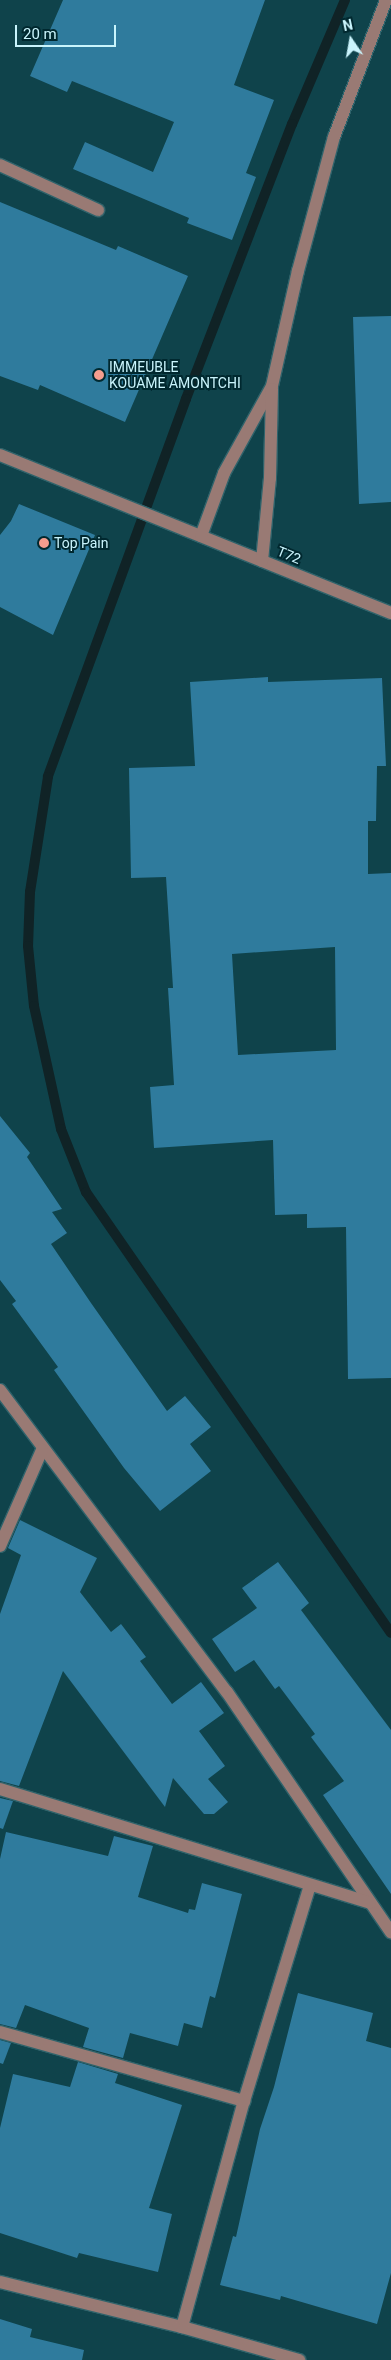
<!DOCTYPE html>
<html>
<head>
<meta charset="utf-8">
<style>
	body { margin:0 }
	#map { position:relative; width:391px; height:2360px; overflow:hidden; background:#0f434b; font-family:Roboto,sans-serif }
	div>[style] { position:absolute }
	.stream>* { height:10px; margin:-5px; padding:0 5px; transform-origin:5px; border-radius:5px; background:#102326 }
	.building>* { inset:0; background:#2f7b9d }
	.roads { filter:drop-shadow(1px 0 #30636b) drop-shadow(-1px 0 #30636b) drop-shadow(0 1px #30636b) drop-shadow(0 -1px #30636b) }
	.minor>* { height:12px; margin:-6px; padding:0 6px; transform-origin:6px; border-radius:6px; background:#997a74 }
	.dots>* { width:14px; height:14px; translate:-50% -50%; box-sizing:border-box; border:2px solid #00282f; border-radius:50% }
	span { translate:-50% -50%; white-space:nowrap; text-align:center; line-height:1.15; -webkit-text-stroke:4px #00282f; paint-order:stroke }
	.poi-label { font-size:14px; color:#c9f4fc }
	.left { translate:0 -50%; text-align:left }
	.street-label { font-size:14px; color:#c9f4fc }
	.north { position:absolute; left:326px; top:15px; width:50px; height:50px; -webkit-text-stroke:4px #00282f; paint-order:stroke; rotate:348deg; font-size:14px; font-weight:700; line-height:20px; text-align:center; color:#c9f4fc }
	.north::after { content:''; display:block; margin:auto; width:18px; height:22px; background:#c9f4fc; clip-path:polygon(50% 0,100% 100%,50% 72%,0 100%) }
	.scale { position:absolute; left:15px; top:25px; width:101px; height:22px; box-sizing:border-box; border:2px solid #c9f4fc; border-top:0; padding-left:6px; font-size:15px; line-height:18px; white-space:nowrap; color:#c9f4fc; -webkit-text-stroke:4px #00282f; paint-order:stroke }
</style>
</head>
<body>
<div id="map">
	<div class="stream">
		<i style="left:345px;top:0;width:135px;rotate:113.1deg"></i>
		<i style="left:292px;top:124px;width:295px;rotate:111.1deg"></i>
		<i style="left:186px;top:399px;width:402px;rotate:110.1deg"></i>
		<i style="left:48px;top:777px;width:116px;rotate:98.9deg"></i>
		<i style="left:30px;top:892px;width:54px;rotate:92.1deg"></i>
		<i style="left:28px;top:946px;width:60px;rotate:84.3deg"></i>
		<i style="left:34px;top:1006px;width:126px;rotate:77.6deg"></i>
		<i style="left:61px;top:1129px;width:68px;rotate:68.4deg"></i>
		<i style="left:86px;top:1192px;width:536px;rotate:55.33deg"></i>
	</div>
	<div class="building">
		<i style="clip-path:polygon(63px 0,265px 0,234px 85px,274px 100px,246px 173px,256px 177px,232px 240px,187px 223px,189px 218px,73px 169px,85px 142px,153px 172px,174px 122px,72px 81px,67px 92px,30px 76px)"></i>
		<i style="clip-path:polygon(0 202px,116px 250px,118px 246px,188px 276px,125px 422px,40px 385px,38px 390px,0 376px)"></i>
		<i style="clip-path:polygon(391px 316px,391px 502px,359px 504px,353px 317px)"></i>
		<i style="clip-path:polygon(19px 504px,95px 535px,53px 635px,0 607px,0 535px,11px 521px)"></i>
		<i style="clip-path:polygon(evenodd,268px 677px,268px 682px,382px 678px,386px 766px,377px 766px,376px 821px,368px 821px,368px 874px,391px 873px,391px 1378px,348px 1379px,346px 1227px,307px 1228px,307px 1214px,275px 1215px,273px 1140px,154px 1148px,150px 1087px,174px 1085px,168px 988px,173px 988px,166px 877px,131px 878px,129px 768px,195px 766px,190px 682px,268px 677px,335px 947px,336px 1050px,238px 1055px,232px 954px,335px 947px)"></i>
		<i style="clip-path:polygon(0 1116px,30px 1153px,27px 1157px,62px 1209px,52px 1212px,67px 1233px,51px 1244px,91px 1303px,167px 1411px,185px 1396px,211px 1427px,190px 1444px,211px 1471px,160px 1511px,124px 1468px,54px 1370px,58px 1367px,12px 1304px,16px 1301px,0 1280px)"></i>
		<i style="clip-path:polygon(20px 1520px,97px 1558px,80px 1592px,111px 1632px,121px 1624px,146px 1657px,140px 1661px,172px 1704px,201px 1682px,224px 1713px,199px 1731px,225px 1766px,208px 1779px,228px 1802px,214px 1814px,204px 1814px,173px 1778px,165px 1807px,63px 1671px,19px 1786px,0 1781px,0 1614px,21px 1555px,8px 1548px)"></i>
		<i style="clip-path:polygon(278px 1562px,309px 1603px,301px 1610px,391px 1730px,391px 1894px,323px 1795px,344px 1781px,311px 1737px,315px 1734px,279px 1686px,275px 1689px,254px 1660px,235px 1672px,212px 1639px,257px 1608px,242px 1588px)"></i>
		<i style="clip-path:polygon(0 1798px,13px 1801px,3px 1829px,0 1828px)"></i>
		<i style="clip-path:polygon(6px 1832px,108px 1856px,114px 1836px,153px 1846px,138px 1897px,188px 1913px,189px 1909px,195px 1910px,202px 1883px,242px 1894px,215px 1998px,210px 1996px,202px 2028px,184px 2023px,178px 2046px,130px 2033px,123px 2058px,83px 2047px,89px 2028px,25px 2005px,16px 2028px,0 2024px,0 1859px)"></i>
		<i style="clip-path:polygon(298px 1993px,373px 2013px,366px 2041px,391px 2048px,391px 2273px,377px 2324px,281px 2296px,280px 2300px,220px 2285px,233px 2236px,236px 2237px,260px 2129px,274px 2087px)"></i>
		<i style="clip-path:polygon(0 2040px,11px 2043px,3px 2064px,0 2063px)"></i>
		<i style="clip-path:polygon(78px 2062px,118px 2074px,115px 2083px,182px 2105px,149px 2208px,172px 2214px,158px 2272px,79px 2253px,77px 2258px,0 2233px,0 2128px,13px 2074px,70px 2087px)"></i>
		<i style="clip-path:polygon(0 2319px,32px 2329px,30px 2337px,84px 2350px,82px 2360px,0 2360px)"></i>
	</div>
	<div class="roads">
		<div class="minor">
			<i style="left:0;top:165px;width:108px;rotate:24.7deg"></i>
			<i style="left:0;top:455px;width:422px;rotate:22deg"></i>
			<i style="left:201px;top:536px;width:67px;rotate:-69.9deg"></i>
			<i style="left:224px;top:473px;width:99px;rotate:-61.1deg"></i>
			<i style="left:272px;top:386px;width:118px;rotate:-77.3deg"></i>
			<i style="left:298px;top:271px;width:139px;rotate:-75deg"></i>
			<i style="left:334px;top:137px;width:147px;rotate:-69.2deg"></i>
			<i style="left:262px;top:561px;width:83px;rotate:-84.5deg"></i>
			<i style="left:270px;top:478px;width:89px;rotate:-88.7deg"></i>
			<i style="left:0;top:1390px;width:378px;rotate:53.1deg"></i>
			<i style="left:227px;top:1692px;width:291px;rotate:55.7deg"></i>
			<i style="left:0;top:1546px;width:105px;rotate:-66.4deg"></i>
			<i style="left:0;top:1789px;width:387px;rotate:17.1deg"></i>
			<i style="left:0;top:2032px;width:254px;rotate:15.8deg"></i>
			<i style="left:0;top:2282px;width:187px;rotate:13.9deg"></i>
			<i style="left:182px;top:2327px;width:122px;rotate:15.8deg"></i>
			<i style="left:182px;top:2327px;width:234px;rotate:-74.7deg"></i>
			<i style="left:244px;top:2101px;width:226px;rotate:-73deg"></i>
		</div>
	</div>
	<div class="dots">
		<i style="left:99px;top:375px;background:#f59d8e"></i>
		<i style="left:44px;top:543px;background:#f59d8e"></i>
	</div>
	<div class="poi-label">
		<span class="left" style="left:109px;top:375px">IMMEUBLE<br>KOUAME AMONTCHI</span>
		<span class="left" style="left:54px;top:543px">Top Pain</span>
	</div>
	<div class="street-label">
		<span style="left:289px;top:555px;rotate:22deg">T72</span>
	</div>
	<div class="north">N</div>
	<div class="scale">20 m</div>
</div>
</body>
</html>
